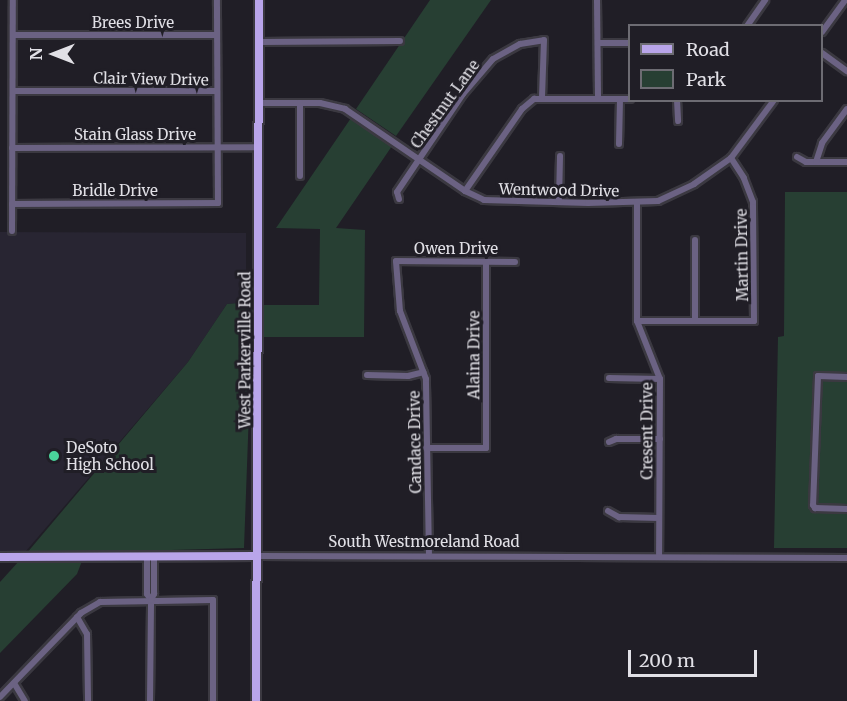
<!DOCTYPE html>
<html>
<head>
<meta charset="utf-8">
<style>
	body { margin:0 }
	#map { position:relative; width:847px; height:701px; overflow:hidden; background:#201e26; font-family:Merriweather,serif }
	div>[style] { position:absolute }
	.built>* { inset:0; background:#282532 }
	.green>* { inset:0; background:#273f33 }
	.roads { filter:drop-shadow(2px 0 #3b3941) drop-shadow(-2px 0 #3b3941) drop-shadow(0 2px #3b3941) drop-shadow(0 -2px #3b3941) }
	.minor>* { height:6px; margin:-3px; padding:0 3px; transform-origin:3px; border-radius:3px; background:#6b6283 }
	.major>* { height:8px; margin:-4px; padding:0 4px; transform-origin:4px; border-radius:4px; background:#b9a5ea }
	.dots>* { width:16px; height:16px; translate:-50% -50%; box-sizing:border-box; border:3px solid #201e26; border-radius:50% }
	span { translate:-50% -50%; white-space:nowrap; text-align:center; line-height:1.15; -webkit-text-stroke:6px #201e26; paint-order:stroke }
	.street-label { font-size:15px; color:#e1e0e6 }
	.poi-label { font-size:15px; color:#e1e0e6 }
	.left { translate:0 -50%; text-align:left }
	.legend { position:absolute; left:628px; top:24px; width:195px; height:78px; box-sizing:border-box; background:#201e26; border:2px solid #6d6c73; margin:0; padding:8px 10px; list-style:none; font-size:18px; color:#e1e0e6 }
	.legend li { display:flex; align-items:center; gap:12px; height:30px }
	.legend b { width:30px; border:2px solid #6d6c73 }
	.north { position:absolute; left:24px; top:24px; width:60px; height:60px; -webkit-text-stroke:4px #201e26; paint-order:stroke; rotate:270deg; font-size:16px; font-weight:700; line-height:24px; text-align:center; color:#e1e0e6 }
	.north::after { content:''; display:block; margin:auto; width:21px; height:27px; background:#e1e0e6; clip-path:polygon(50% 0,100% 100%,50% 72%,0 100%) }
	.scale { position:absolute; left:628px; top:650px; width:129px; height:27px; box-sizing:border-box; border:3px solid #e1e0e6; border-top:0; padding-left:8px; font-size:18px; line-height:21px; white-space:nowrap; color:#e1e0e6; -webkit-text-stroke:4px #201e26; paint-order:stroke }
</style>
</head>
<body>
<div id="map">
	<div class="built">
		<i style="clip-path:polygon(0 232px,246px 233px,246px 303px,227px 304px,188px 362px,26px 551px,0 551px)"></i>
	</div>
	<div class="green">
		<i style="clip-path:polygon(430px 0,491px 0,396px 136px,356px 109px)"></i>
		<i style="clip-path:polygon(351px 118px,392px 146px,336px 228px,365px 230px,364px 337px,263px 337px,263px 305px,319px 305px,320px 229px,276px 228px)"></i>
		<i style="clip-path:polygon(785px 192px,847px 192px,847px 548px,774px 548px,778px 337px,784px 336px)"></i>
		<i style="clip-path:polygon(253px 302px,244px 548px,26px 554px,188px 362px,227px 304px)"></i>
		<i style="clip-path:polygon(19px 561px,82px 561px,77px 574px,0 653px,0 582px)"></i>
	</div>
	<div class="roads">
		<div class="minor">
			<i style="left:597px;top:0;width:99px;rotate:89.4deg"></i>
			<i style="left:747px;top:26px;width:32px;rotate:-55deg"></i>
			<i style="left:822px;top:32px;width:39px;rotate:-54deg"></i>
			<i style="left:13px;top:35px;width:204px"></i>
			<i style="left:260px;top:42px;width:140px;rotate:-0.4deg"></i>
			<i style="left:598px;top:43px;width:32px"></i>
			<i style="left:822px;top:53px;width:31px;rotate:36deg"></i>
			<i style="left:13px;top:91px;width:204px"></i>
			<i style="left:677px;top:100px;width:21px;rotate:87deg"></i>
			<i style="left:259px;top:103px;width:61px"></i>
			<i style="left:320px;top:103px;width:26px;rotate:13deg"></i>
			<i style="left:345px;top:109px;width:145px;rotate:34.3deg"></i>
			<i style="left:465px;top:191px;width:21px;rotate:25deg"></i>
			<i style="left:484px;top:200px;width:104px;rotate:1.7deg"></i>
			<i style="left:588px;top:203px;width:70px;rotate:-1.6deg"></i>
			<i style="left:658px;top:201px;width:40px;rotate:-25deg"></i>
			<i style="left:694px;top:184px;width:45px;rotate:-35.1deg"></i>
			<i style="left:731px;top:158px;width:72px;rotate:-53.4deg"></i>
			<i style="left:300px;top:103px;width:73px;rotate:90deg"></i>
			<i style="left:619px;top:144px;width:45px;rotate:-88.7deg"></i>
			<i style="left:12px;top:148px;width:246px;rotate:-0.2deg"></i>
			<i style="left:797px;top:157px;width:10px;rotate:29deg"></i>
			<i style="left:806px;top:162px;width:41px"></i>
			<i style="left:816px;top:162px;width:20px;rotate:-72deg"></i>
			<i style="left:822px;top:143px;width:42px;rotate:-53.7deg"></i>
			<i style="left:465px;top:191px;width:100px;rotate:-55.2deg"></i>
			<i style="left:522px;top:109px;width:16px;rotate:-40deg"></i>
			<i style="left:534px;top:99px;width:96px"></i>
			<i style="left:399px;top:199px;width:7px;rotate:-106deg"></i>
			<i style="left:397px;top:192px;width:118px;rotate:-56deg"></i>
			<i style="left:463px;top:94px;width:46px;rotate:-49.4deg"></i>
			<i style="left:493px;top:59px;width:31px;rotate:-29deg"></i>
			<i style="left:520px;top:44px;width:24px;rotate:-9deg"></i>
			<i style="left:544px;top:40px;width:58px;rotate:92deg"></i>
			<i style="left:559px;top:201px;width:45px;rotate:-88.7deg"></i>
			<i style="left:637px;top:202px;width:119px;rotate:90deg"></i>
			<i style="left:637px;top:321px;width:62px;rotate:68.4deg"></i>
			<i style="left:660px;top:379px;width:177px;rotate:90.3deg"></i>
			<i style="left:12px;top:204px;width:206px;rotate:-0.3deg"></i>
			<i style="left:218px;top:203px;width:203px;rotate:-90.3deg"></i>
			<i style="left:12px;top:231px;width:231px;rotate:-89.8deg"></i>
			<i style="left:695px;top:320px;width:80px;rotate:-90deg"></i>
			<i style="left:637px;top:321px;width:117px"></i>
			<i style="left:754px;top:321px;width:119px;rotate:-90.5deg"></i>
			<i style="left:753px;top:202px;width:26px;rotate:-111deg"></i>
			<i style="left:744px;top:178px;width:24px;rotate:-123deg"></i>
			<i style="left:367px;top:375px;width:41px;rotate:1.4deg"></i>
			<i style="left:408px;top:376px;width:16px;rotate:-14deg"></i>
			<i style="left:847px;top:377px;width:29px;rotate:-178deg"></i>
			<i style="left:818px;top:376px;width:129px;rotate:92.2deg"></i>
			<i style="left:813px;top:505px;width:4px;rotate:56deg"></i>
			<i style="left:815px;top:508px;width:32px;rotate:2deg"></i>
			<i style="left:609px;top:378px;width:51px;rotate:1.1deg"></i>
			<i style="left:609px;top:442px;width:8px;rotate:-23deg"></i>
			<i style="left:616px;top:439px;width:44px"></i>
			<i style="left:426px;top:448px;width:60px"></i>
			<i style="left:486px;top:448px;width:186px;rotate:-90deg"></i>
			<i style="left:608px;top:511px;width:13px;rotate:29deg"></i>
			<i style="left:619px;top:517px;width:40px;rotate:1.4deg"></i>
			<i style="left:147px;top:556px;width:38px;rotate:90deg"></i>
			<i style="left:147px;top:594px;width:7px;rotate:56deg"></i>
			<i style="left:257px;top:556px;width:590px;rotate:0.19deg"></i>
			<i style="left:429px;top:556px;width:177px;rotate:-91deg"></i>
			<i style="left:426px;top:379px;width:73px;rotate:-110.9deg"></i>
			<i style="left:400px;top:311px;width:50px;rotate:-94.6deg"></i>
			<i style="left:396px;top:261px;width:119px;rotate:0.5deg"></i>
			<i style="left:77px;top:617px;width:20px;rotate:60deg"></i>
			<i style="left:87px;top:634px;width:67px;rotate:89.1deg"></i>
			<i style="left:14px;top:683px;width:21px;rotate:59deg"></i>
			<i style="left:0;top:697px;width:117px;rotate:-46deg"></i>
			<i style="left:81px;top:613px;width:22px;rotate:-30deg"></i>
			<i style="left:100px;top:602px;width:113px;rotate:-1deg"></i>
			<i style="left:213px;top:600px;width:101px;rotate:90deg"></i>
			<i style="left:150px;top:701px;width:101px;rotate:-89.4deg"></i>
			<i style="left:151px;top:600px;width:7px;rotate:-63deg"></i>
			<i style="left:154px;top:594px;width:38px;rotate:-90deg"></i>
		</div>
		<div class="major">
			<i style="left:0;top:557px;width:257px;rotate:-0.2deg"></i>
			<i style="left:256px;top:701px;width:701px;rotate:-89.75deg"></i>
		</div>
	</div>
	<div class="dots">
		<i style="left:54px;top:456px;background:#4ad49c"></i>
	</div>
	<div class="street-label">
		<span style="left:133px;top:23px">Brees Drive</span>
		<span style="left:151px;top:79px;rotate:1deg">Clair View Drive</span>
		<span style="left:445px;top:104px;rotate:-54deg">Chestnut Lane</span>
		<span style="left:135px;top:135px">Stain Glass Drive</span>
		<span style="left:559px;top:190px;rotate:1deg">Wentwood Drive</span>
		<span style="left:115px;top:191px">Bridle Drive</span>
		<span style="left:456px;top:249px">Owen Drive</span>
		<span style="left:742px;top:255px;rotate:-91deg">Martin Drive</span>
		<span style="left:245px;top:350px;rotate:-90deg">West Parkerville Road</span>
		<span style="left:474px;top:355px;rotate:-90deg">Alaina Drive</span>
		<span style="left:647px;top:431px;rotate:-90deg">Cresent Drive</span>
		<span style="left:415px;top:442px;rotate:-91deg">Candace Drive</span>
		<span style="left:424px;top:542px">South Westmoreland Road</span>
	</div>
	<div class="poi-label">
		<span class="left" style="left:66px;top:456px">DeSoto<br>High School</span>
	</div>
	<ul class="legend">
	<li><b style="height:8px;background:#b9a5ea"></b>Road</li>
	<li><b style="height:16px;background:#273f33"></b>Park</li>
	</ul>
	<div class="north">N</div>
	<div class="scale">200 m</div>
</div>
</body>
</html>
